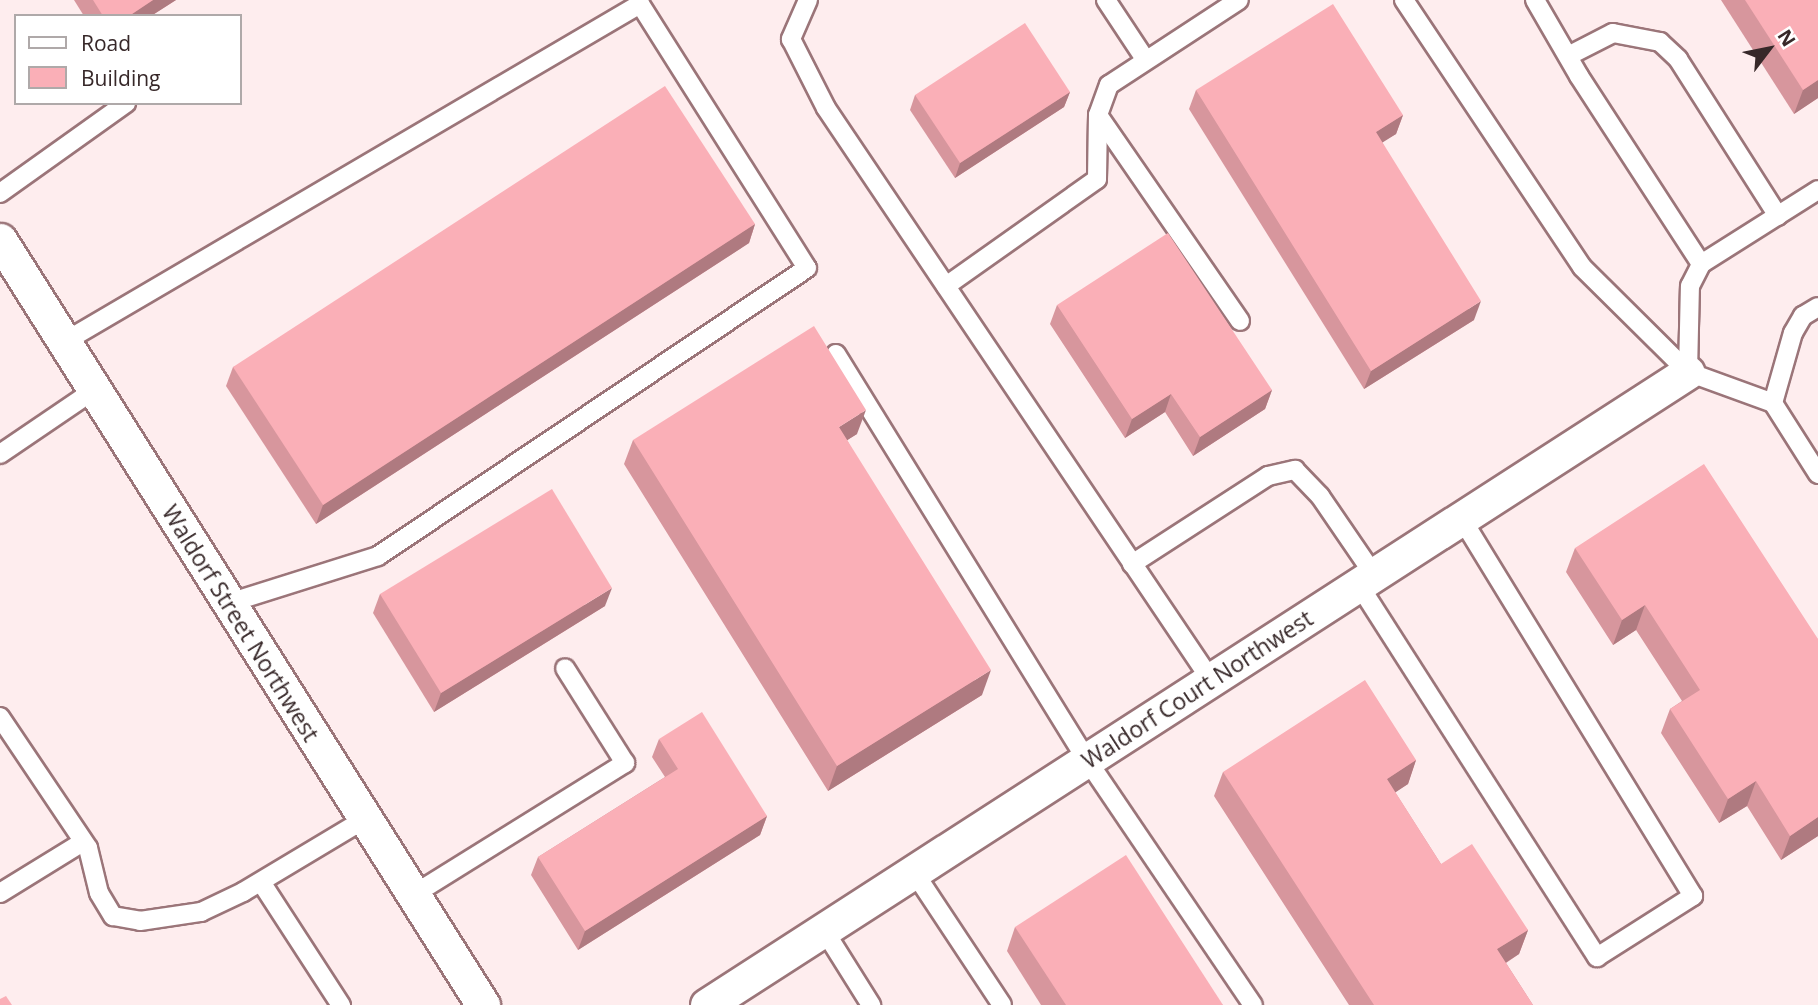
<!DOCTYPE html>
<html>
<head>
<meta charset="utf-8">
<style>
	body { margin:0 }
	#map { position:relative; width:1818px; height:1005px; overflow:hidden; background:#feedee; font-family:"Open Sans",sans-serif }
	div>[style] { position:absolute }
	.roads { filter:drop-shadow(2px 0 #9b7579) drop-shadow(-2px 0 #9b7579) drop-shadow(0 2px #9b7579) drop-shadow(0 -2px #9b7579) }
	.service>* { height:18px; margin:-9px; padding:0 9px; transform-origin:9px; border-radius:9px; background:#fff }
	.minor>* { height:33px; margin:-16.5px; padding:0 16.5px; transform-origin:16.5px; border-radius:16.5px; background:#fff }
	.wall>* { inset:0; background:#d7969d }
	.shaded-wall>* { inset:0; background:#af7a80 }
	.building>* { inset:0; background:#faafb7 }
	span { translate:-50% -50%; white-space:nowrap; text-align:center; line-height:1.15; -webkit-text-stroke:6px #fff; paint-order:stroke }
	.street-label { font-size:23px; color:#372829 }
	.legend { position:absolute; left:14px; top:14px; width:228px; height:91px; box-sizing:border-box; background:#fff; border:2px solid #afa9a9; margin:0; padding:9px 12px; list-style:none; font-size:21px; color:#372829 }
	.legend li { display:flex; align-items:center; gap:14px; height:35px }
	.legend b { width:35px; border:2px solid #afa9a9 }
	.north { position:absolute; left:1734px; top:14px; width:70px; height:70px; -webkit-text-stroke:5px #fff; paint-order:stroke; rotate:58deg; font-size:19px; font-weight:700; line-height:28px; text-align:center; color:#372829 }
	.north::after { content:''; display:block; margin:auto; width:24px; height:32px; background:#372829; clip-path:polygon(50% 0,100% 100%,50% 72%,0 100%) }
</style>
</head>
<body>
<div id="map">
	<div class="roads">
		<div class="service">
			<i style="left:808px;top:0;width:43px;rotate:113.6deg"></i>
			<i style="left:791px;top:39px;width:77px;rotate:63.1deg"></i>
			<i style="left:826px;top:108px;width:689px;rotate:56.06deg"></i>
			<i style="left:1106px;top:0;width:71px;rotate:56.5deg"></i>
			<i style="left:1404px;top:0;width:321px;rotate:56.3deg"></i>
			<i style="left:1582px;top:267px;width:149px;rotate:44.7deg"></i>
			<i style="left:1688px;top:372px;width:90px;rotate:20deg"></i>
			<i style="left:1773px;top:403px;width:84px;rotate:57.6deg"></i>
			<i style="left:1535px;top:0;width:88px;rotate:59.9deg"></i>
			<i style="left:1579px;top:76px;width:224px;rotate:57deg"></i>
			<i style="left:1570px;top:55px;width:48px;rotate:-27.1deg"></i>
			<i style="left:1613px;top:33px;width:48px;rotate:10.8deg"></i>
			<i style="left:1660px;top:42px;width:25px;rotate:43deg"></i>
			<i style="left:1678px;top:59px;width:186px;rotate:57.5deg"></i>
			<i style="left:1098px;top:115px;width:250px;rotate:55.4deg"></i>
			<i style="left:0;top:193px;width:155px;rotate:-35.5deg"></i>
			<i style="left:946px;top:286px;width:185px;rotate:-35.3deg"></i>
			<i style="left:1097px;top:179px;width:64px;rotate:-89.1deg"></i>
			<i style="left:1098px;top:115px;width:32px;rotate:-70deg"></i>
			<i style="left:1109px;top:85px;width:155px;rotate:-33.2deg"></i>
			<i style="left:64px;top:342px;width:668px;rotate:-30.4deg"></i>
			<i style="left:640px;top:4px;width:312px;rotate:57.7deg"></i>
			<i style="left:807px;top:268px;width:517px;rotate:146.13deg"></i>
			<i style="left:378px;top:556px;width:156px;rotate:162.5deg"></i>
			<i style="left:836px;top:354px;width:477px;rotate:58.3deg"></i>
			<i style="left:1087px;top:760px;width:296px;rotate:55.9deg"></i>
			<i style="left:1688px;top:372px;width:86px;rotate:-88.7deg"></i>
			<i style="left:1690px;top:286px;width:25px;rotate:-63deg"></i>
			<i style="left:1701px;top:264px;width:138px;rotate:-32.3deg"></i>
			<i style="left:1773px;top:403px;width:73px;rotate:-74.1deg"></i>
			<i style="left:1793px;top:333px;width:20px;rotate:-60deg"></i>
			<i style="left:1803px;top:316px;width:17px;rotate:-31deg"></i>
			<i style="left:0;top:454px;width:114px;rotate:-34.2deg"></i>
			<i style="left:1132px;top:564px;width:162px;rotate:-32.9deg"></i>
			<i style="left:1268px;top:476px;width:28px;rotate:-13deg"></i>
			<i style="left:1295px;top:470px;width:36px;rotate:46deg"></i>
			<i style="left:1320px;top:496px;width:96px;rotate:55.6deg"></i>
			<i style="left:1359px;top:585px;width:442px;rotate:57.4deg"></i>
			<i style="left:1597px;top:957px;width:114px;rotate:-32.4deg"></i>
			<i style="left:1693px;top:896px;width:444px;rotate:-121.5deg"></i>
			<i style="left:0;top:717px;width:158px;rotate:56.1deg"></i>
			<i style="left:88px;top:848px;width:46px;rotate:76.3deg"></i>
			<i style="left:99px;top:893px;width:27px;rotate:59deg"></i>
			<i style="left:113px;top:916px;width:27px;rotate:10deg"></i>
			<i style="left:140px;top:921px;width:62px;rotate:-8.4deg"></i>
			<i style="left:201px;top:912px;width:47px;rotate:-25.5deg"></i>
			<i style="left:243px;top:892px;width:142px;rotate:-30.9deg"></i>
			<i style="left:914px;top:872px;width:159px;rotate:56.5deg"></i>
			<i style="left:261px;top:882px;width:147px;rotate:57deg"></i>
			<i style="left:0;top:893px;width:97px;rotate:-31.6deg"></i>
			<i style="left:413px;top:895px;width:250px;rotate:-31.9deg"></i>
			<i style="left:625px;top:763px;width:112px;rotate:-122.3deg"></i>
			<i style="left:824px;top:930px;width:89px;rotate:57.9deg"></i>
		</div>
		<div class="minor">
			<i style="left:0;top:240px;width:905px;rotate:57.73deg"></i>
			<i style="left:707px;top:1005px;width:1167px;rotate:-32.83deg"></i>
		</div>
	</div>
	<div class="wall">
		<i style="clip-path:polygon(74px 0,176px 0,151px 16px,84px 16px)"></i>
		<i style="clip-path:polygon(1721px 0,1818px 0,1818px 98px,1794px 114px)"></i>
		<i style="clip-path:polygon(1196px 90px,1403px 115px,1396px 134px,1382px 142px,1474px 320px,1364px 389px,1189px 109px)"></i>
		<i style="clip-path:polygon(1070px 92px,1064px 107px,955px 178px,910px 110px,915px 95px)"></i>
		<i style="clip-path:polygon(755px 224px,749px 243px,316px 524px,226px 386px,233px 367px)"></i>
		<i style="clip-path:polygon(1057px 305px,1272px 390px,1265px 409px,1193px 456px,1165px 412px,1125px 438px,1050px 324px)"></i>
		<i style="clip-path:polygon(857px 434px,847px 440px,982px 695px,828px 791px,624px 464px,633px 440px)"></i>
		<i style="clip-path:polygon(1575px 548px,1818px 639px,1818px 836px,1781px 860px,1747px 806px,1719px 823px,1661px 733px,1670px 709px,1682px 701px,1636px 630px,1613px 645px,1566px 572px)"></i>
		<i style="clip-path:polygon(380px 594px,605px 606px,434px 712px,373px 613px)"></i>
		<i style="clip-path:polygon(659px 739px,767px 816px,760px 835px,578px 950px,531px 875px,538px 857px,665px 777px,652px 757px)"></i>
		<i style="clip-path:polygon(1416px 760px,1408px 784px,1395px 792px,1441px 864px,1528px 930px,1519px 954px,1506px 963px,1533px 1005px,1349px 1005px,1214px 796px,1223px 772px)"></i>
		<i style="clip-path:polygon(1015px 927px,1223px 1005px,1041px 1005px,1007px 951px)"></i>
	</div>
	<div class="shaded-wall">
		<i style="clip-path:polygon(153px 0,176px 0,151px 16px,129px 16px)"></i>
		<i style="clip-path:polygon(1818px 80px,1818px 98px,1794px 114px,1803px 90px)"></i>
		<i style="clip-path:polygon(1070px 92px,1064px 107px,955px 178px,960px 163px)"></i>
		<i style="clip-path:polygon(1403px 115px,1396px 134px,1369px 151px,1376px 132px)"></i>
		<i style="clip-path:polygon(755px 224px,749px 243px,316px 524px,323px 505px)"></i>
		<i style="clip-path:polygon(1481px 301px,1474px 320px,1364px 389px,1371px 371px)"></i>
		<i style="clip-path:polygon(1272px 390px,1265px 409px,1193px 456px,1200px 437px)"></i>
		<i style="clip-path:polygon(1171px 394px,1165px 412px,1125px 438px,1132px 419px)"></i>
		<i style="clip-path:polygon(866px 410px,857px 434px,830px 451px,839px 427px)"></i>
		<i style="clip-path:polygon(612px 588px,605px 606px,434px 712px,441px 693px)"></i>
		<i style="clip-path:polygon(1645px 605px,1636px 630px,1613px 645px,1622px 620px)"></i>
		<i style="clip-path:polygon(991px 670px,982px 695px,828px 791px,837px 766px)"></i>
		<i style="clip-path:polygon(1416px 760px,1408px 784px,1378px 804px,1387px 779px)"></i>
		<i style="clip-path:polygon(1756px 781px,1747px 806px,1719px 823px,1728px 799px)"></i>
		<i style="clip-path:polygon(767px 816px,760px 835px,578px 950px,585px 931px)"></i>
		<i style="clip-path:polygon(1818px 817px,1818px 836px,1781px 860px,1790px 836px)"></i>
		<i style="clip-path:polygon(1528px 930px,1519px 954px,1488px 974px,1497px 949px)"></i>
	</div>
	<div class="building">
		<i style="clip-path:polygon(93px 0,153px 0,129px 16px,103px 16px)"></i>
		<i style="clip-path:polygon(1745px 0,1818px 0,1818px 80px,1803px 90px)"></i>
		<i style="clip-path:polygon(1333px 4px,1403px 115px,1376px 132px,1481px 301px,1371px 371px,1196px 90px)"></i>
		<i style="clip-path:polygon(1025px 23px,1070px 92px,960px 163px,915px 95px)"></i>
		<i style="clip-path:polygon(665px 86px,755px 224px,323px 505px,233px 367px)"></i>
		<i style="clip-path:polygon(1168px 233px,1272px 390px,1200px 437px,1171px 394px,1132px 419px,1057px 305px)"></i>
		<i style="clip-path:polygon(814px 326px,866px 410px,839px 427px,991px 670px,837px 766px,633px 440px)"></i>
		<i style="clip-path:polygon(1704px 464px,1818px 639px,1818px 817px,1790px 836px,1756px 781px,1728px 799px,1670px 709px,1700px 690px,1645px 605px,1622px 620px,1575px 548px)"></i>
		<i style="clip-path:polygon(552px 489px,612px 588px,441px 693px,380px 594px)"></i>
		<i style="clip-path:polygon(1365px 680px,1416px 760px,1387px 779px,1441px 864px,1472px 844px,1528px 930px,1497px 949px,1533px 1005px,1374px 1005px,1223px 772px)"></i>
		<i style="clip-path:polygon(702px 712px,767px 816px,585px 931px,538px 857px,678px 769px,659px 739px)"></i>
		<i style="clip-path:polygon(1126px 855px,1223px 1005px,1066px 1005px,1015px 927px)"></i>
		<i style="clip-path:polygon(6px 996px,12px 1005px,0 1005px,0 999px)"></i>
	</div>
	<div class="street-label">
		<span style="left:241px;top:623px;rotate:58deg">Waldorf Street Northwest</span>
		<span style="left:1197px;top:689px;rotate:-33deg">Waldorf Court Northwest</span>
	</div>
	<ul class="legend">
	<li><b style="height:9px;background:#fff"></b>Road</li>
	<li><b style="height:19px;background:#faafb7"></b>Building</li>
	</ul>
	<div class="north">N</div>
</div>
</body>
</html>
